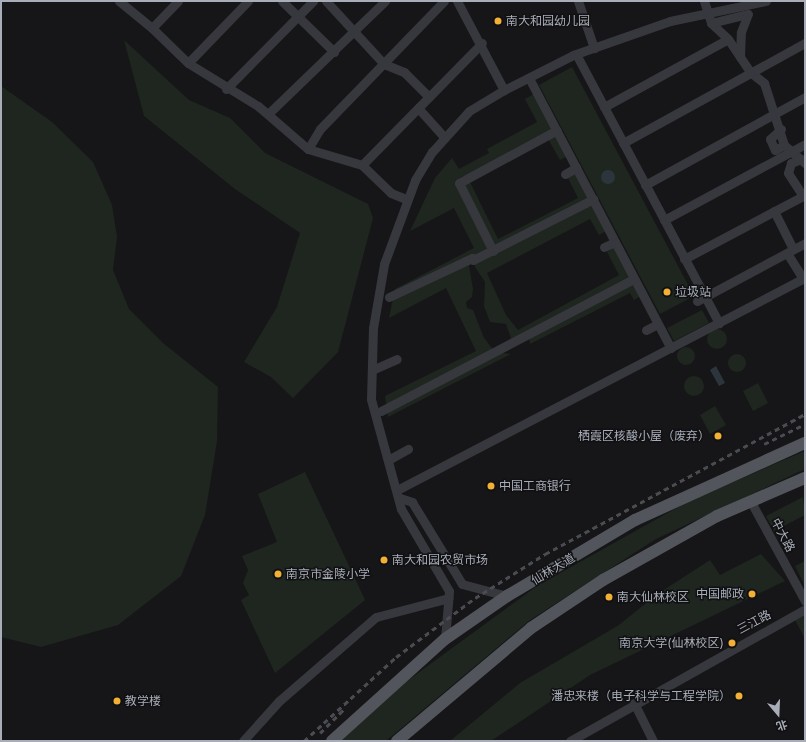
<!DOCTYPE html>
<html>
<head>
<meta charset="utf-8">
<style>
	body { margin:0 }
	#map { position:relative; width:806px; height:742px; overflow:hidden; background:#161618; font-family:Inter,"Noto Sans SC",sans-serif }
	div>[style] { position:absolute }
	.green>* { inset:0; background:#1e261f }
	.round { border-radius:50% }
	.water>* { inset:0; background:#2c353c }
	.minor>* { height:9px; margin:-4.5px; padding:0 4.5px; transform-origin:4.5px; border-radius:4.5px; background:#37383d }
	.major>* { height:12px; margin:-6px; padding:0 6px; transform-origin:6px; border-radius:6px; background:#53555c }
	.rail>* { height:2.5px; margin-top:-1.25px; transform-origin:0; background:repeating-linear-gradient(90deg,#4a4c52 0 5px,transparent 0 9px) }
	.dots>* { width:11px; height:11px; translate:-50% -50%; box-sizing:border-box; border:2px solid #111113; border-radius:50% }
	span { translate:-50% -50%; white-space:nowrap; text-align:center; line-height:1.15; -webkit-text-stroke:3px #111113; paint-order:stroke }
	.poi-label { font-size:12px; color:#a8adb8 }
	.left { translate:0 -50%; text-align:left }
	.right { translate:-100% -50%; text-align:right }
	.street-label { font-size:12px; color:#a8adb8 }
	.frame { position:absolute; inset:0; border:2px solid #a8adb8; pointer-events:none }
	.north { position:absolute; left:758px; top:694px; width:40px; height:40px; -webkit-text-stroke:3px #111113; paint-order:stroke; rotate:161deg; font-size:11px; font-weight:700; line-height:16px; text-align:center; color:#a8adb8 }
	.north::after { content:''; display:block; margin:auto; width:14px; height:18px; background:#a8adb8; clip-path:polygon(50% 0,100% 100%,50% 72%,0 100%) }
</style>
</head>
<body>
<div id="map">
	<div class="green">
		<i style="clip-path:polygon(124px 40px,189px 100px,230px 118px,265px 153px,368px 204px,373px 218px,338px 352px,293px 398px,271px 377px,244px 362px,277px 307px,300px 233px,235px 189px,144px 116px)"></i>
		<i style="clip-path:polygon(572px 67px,694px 296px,660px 314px,539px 85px)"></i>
		<i style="clip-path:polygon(1px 86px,52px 122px,93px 162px,112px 205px,117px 237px,113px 270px,129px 309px,163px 343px,218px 387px,217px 441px,205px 515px,181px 576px,118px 625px,41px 647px,1px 637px)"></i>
		<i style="clip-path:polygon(evenodd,534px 94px,568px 156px,560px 160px,548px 139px,470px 182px,498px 239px,578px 198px,568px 178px,576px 174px,606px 231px,599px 235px,590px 219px,487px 273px,506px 315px,518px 330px,619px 275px,607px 252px,615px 247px,641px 296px,634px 300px,630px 293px,530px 344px,529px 334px,517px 340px,511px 338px,506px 324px,490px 322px,484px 306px,485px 282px,475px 267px,475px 260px,468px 260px,473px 289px,472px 297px,466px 302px,467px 308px,473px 310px,484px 338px,495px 352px,511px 354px,388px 417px,385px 396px,476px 351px,446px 288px,389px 318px,395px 289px,474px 248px,454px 208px,410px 231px,435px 178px,452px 158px,459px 169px,489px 153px,487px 149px,537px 122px,525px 99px,534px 94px,463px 176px,463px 185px,466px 202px,455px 181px,463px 176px)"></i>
		<i style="clip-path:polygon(702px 310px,709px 323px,674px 341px,667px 328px)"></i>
		<i class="round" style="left:707px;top:329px;width:20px;height:20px"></i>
		<i class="round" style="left:677px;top:347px;width:18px;height:18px"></i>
		<i class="round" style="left:728px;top:354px;width:18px;height:18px"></i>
		<i class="round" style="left:684px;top:376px;width:20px;height:20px"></i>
		<i style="clip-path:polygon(758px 383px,768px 403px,753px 411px,743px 391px)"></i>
		<i style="clip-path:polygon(715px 406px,726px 425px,710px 434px,700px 415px)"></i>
		<i style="clip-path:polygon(805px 451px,805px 469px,656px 539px,530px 620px,386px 741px,340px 741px,407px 681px,537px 586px,689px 501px)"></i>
		<i style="clip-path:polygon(305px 472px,365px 600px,275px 673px,241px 600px,249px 595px,243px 583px,248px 570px,242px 556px,277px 542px,258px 494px)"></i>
		<i style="clip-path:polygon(803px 497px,805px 515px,774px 531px,766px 516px)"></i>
		<i style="clip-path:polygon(761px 554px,785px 581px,590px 675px,491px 741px,450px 741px,520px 683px,619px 625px,656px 595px,710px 560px,720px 575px)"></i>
		<i style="clip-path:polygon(805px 561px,805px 586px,795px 566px)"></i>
		<i style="clip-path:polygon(805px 615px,805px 639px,795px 620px)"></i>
	</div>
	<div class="water">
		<i class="round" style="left:601px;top:170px;width:14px;height:14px"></i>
		<i style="clip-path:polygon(716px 366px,725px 383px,719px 386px,710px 370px)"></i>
	</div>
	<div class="minor">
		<i style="left:119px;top:1px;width:43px;rotate:39.3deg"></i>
		<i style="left:178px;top:1px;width:37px;rotate:134deg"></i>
		<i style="left:152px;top:28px;width:50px;rotate:44.2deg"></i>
		<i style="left:188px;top:63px;width:82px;rotate:31.6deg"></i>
		<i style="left:258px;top:106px;width:66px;rotate:40.7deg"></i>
		<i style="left:308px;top:149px;width:56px;rotate:16.5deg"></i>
		<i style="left:362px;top:165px;width:40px;rotate:44deg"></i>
		<i style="left:391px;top:193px;width:16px;rotate:22deg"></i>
		<i style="left:282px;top:1px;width:73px;rotate:44.4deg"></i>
		<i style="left:326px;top:1px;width:86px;rotate:47.4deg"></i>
		<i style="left:384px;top:64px;width:22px;rotate:22deg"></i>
		<i style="left:404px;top:72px;width:35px;rotate:45deg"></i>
		<i style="left:457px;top:1px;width:101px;rotate:62.2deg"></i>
		<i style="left:578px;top:1px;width:50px;rotate:71.2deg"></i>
		<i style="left:704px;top:1px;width:23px;rotate:72deg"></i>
		<i style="left:711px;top:23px;width:23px;rotate:43deg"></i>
		<i style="left:728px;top:39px;width:40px;rotate:56deg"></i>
		<i style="left:750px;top:72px;width:18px;rotate:38deg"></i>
		<i style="left:764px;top:83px;width:65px;rotate:72.1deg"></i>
		<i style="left:784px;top:145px;width:28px;rotate:41deg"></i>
		<i style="left:711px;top:23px;width:38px;rotate:-14deg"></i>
		<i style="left:576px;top:54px;width:305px;rotate:62deg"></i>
		<i style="left:740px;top:57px;width:25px;rotate:-88deg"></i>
		<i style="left:741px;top:32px;width:19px;rotate:-69deg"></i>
		<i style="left:188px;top:63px;width:86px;rotate:-45.9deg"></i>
		<i style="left:529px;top:78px;width:305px;rotate:62.3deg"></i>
		<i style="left:226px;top:89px;width:124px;rotate:-45.3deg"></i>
		<i style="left:604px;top:107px;width:141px;rotate:-28.7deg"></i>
		<i style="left:418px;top:108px;width:40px;rotate:48deg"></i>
		<i style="left:268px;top:114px;width:163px;rotate:-44deg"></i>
		<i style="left:781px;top:129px;width:15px;rotate:138deg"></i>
		<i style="left:770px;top:139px;width:12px;rotate:66deg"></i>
		<i style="left:775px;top:150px;width:10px;rotate:-29deg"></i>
		<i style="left:623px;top:143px;width:208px;rotate:-28.8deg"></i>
		<i style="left:308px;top:149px;width:23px;rotate:-59deg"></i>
		<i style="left:320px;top:129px;width:178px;rotate:-45.9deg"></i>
		<i style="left:801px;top:159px;width:11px;rotate:158deg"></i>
		<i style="left:791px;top:163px;width:10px;rotate:107deg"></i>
		<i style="left:788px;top:173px;width:27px;rotate:57deg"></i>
		<i style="left:362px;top:165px;width:171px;rotate:-45.5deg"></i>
		<i style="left:565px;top:174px;width:13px;rotate:-29deg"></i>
		<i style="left:645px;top:185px;width:183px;rotate:-28.8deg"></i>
		<i style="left:774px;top:211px;width:42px;rotate:63.4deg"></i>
		<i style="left:664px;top:220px;width:160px;rotate:-28.3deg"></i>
		<i style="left:604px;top:247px;width:12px;rotate:-24deg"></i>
		<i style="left:493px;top:251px;width:76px;rotate:-116.6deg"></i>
		<i style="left:459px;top:183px;width:111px;rotate:-28.4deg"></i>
		<i style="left:787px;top:253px;width:31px;rotate:58deg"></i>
		<i style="left:684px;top:259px;width:137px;rotate:-27.9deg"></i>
		<i style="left:389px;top:297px;width:92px;rotate:-25.2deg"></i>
		<i style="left:472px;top:258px;width:2px;rotate:63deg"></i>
		<i style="left:473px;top:260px;width:135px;rotate:-26.9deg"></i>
		<i style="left:697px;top:301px;width:123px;rotate:-28.2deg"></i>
		<i style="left:646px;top:330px;width:13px;rotate:-27deg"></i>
		<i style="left:372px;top:370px;width:27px;rotate:-24deg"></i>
		<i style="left:381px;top:411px;width:285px;rotate:-27.6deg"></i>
		<i style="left:388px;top:460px;width:23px;rotate:-29deg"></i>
		<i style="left:397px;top:490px;width:460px;rotate:-27.5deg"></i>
		<i style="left:400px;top:498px;width:13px;rotate:18deg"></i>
		<i style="left:412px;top:502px;width:96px;rotate:58.6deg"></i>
		<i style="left:462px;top:584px;width:47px;rotate:14.9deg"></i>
		<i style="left:751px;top:502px;width:113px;rotate:61.4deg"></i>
		<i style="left:445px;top:639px;width:48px;rotate:-85.2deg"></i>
		<i style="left:449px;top:591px;width:95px;rotate:-120.3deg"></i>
		<i style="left:401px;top:509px;width:114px;rotate:-105.3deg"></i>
		<i style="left:371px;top:399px;width:71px;rotate:-88.4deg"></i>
		<i style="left:373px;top:328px;width:65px;rotate:-80.2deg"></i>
		<i style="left:384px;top:264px;width:90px;rotate:-69.7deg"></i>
		<i style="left:415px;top:180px;width:33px;rotate:-59deg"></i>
		<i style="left:432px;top:152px;width:55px;rotate:-47.9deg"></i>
		<i style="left:469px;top:111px;width:41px;rotate:-31deg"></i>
		<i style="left:504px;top:90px;width:77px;rotate:-26.9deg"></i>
		<i style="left:573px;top:55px;width:103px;rotate:-19.3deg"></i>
		<i style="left:670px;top:21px;width:98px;rotate:-11.8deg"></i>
		<i style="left:634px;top:703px;width:42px;rotate:63.4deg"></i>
		<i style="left:243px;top:741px;width:54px;rotate:-48deg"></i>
		<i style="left:279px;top:701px;width:128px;rotate:-40.9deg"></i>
		<i style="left:376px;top:617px;width:75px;rotate:-14.6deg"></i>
		<i style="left:570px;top:741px;width:270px;rotate:-29.3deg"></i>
	</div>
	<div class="major">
		<i style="left:332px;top:741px;width:152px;rotate:-42.1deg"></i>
		<i style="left:445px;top:639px;width:75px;rotate:-34.7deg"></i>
		<i style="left:507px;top:596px;width:149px;rotate:-30.7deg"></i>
		<i style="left:635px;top:520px;width:187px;rotate:-24.4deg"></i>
		<i style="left:397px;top:741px;width:175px;rotate:-40.1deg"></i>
		<i style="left:531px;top:628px;width:87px;rotate:-33.7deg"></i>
		<i style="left:603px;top:580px;width:131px;rotate:-29.3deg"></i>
		<i style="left:717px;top:516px;width:96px;rotate:-23.4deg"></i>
	</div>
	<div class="rail">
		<i style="left:764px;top:444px;width:46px;rotate:-26deg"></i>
		<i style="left:320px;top:733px;width:33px;rotate:-45deg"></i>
		<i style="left:304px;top:741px;width:125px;rotate:-42.4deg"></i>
		<i style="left:396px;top:657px;width:99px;rotate:-36.8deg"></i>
		<i style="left:475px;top:598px;width:83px;rotate:-32.2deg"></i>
		<i style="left:545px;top:554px;width:295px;rotate:-28.3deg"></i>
	</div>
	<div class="dots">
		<i style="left:498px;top:21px;background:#f2b134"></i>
		<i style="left:667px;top:292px;background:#f2b134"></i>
		<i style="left:718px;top:436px;background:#f2b134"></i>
		<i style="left:491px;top:486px;background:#f2b134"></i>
		<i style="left:384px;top:560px;background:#f2b134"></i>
		<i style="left:278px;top:574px;background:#f2b134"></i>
		<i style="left:752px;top:594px;background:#f2b134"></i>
		<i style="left:609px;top:597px;background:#f2b134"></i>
		<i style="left:732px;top:643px;background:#f2b134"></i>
		<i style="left:739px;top:696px;background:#f2b134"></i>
		<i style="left:117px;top:701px;background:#f2b134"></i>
	</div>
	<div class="poi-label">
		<span class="left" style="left:506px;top:21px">南大和园幼儿园</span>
		<span class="left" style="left:675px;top:292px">垃圾站</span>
		<span class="right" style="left:710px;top:436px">栖霞区核酸小屋（废弃）</span>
		<span class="left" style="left:499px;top:486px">中国工商银行</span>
		<span class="left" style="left:392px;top:560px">南大和园农贸市场</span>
		<span class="left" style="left:286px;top:574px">南京市金陵小学</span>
		<span class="right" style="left:744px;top:594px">中国邮政</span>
		<span class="left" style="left:617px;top:597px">南大仙林校区</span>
		<span class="right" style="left:724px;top:643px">南京大学(仙林校区)</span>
		<span class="right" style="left:731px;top:696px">潘忠来楼（电子科学与工程学院）</span>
		<span class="left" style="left:125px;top:701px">教学楼</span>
	</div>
	<div class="street-label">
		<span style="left:783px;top:535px;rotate:62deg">中大路</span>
		<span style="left:553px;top:569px;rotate:-31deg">仙林大道</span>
		<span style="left:754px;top:622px;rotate:-28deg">三江路</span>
	</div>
	<div class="frame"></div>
	<div class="north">北</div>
</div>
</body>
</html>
